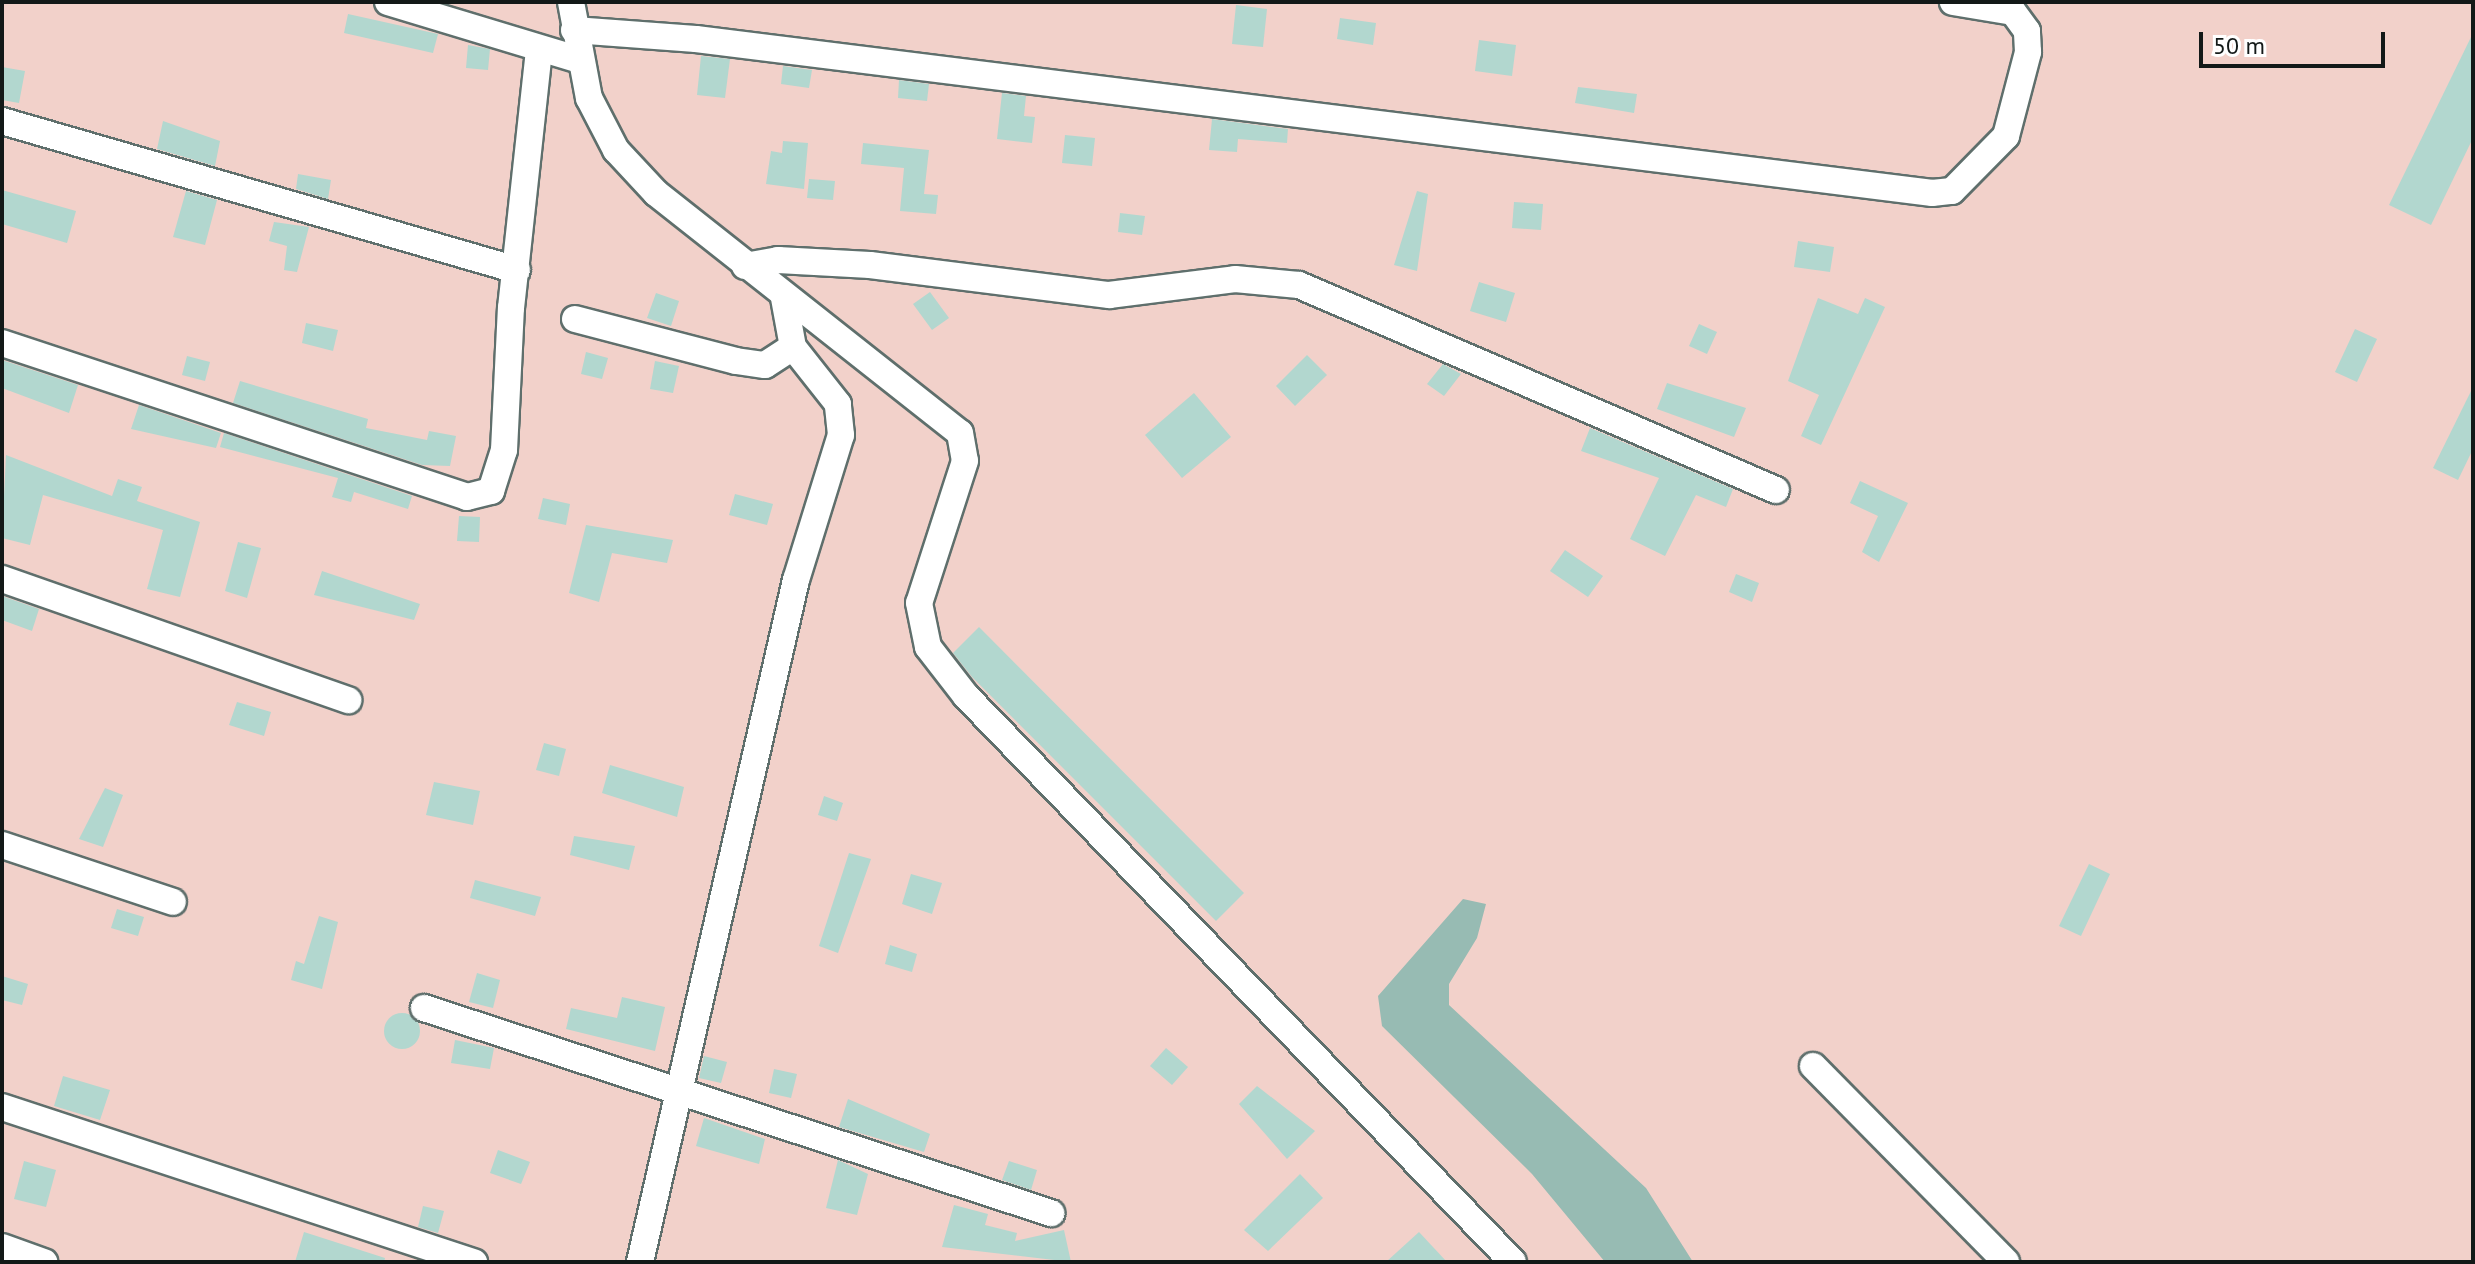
<!DOCTYPE html>
<html>
<head>
<meta charset="utf-8">
<style>
	body { margin:0 }
	#map { position:relative; width:2475px; height:1264px; overflow:hidden; background:#e6f8f4; font-family:"PT Sans",sans-serif }
	div>[style] { position:absolute }
	.green>* { inset:0; background:#f2d1ca }
	.water>* { inset:0; background:#97bbb3 }
	.building>* { inset:0; background:#b2d7cf }
	.round { border-radius:50% }
	.roads { filter:drop-shadow(2px 0 #5f6f6c) drop-shadow(-2px 0 #5f6f6c) drop-shadow(0 2px #5f6f6c) drop-shadow(0 -2px #5f6f6c) }
	.minor>* { height:26px; margin:-13px; padding:0 13px; transform-origin:13px; border-radius:13px; background:#fff }
	span { translate:-50% -50%; white-space:nowrap; text-align:center; line-height:1.15; -webkit-text-stroke:6px #fff; paint-order:stroke }
	.frame { position:absolute; inset:0; border:4px solid #131918; pointer-events:none }
	.scale { position:absolute; left:2199px; top:32px; width:186px; height:36px; box-sizing:border-box; border:4px solid #131918; border-top:0; padding-left:10px; font-size:24px; line-height:28px; white-space:nowrap; color:#131918; -webkit-text-stroke:6px #fff; paint-order:stroke }
</style>
</head>
<body>
<div id="map">
	<div class="green">
		<i style="clip-path:polygon(2px 2px,2473px 2px,2473px 1262px,2px 1262px)"></i>
	</div>
	<div class="water">
		<i style="clip-path:polygon(1463px 899px,1486px 904px,1477px 938px,1449px 984px,1449px 1005px,1646px 1188px,1693px 1262px,1605px 1262px,1532px 1174px,1382px 1026px,1378px 996px)"></i>
	</div>
	<div class="building">
		<i style="clip-path:polygon(1236px 5px,1267px 9px,1263px 47px,1232px 44px)"></i>
		<i style="clip-path:polygon(348px 14px,438px 34px,433px 53px,344px 33px)"></i>
		<i style="clip-path:polygon(1340px 18px,1376px 23px,1373px 45px,1337px 39px)"></i>
		<i style="clip-path:polygon(2473px 33px,2473px 138px,2431px 225px,2389px 205px)"></i>
		<i style="clip-path:polygon(1479px 40px,1516px 45px,1512px 76px,1475px 71px)"></i>
		<i style="clip-path:polygon(468px 45px,490px 49px,488px 70px,466px 68px)"></i>
		<i style="clip-path:polygon(701px 56px,730px 59px,725px 98px,697px 95px)"></i>
		<i style="clip-path:polygon(783px 66px,812px 70px,809px 88px,781px 84px)"></i>
		<i style="clip-path:polygon(2px 67px,25px 71px,19px 103px,2px 100px)"></i>
		<i style="clip-path:polygon(899px 80px,929px 84px,927px 101px,898px 98px)"></i>
		<i style="clip-path:polygon(1578px 87px,1637px 94px,1634px 113px,1575px 103px)"></i>
		<i style="clip-path:polygon(1002px 93px,1026px 96px,1024px 116px,1035px 117px,1032px 143px,997px 139px)"></i>
		<i style="clip-path:polygon(1212px 119px,1288px 129px,1287px 143px,1238px 139px,1237px 152px,1209px 150px)"></i>
		<i style="clip-path:polygon(163px 121px,220px 141px,215px 166px,157px 149px)"></i>
		<i style="clip-path:polygon(1065px 135px,1095px 138px,1092px 166px,1062px 163px)"></i>
		<i style="clip-path:polygon(783px 141px,808px 143px,804px 189px,766px 184px,771px 151px,782px 153px)"></i>
		<i style="clip-path:polygon(863px 143px,929px 150px,924px 194px,938px 195px,936px 214px,900px 211px,904px 168px,861px 164px)"></i>
		<i style="clip-path:polygon(298px 174px,331px 180px,328px 199px,296px 189px)"></i>
		<i style="clip-path:polygon(809px 179px,835px 181px,833px 200px,807px 198px)"></i>
		<i style="clip-path:polygon(2px 190px,76px 211px,67px 243px,2px 224px)"></i>
		<i style="clip-path:polygon(186px 191px,217px 200px,205px 245px,173px 237px)"></i>
		<i style="clip-path:polygon(1417px 191px,1428px 194px,1417px 271px,1394px 265px)"></i>
		<i style="clip-path:polygon(1514px 202px,1543px 204px,1541px 230px,1512px 228px)"></i>
		<i style="clip-path:polygon(1120px 213px,1145px 216px,1142px 235px,1118px 232px)"></i>
		<i style="clip-path:polygon(274px 222px,309px 227px,297px 272px,284px 270px,287px 246px,269px 241px)"></i>
		<i style="clip-path:polygon(1798px 241px,1834px 247px,1830px 272px,1794px 267px)"></i>
		<i style="clip-path:polygon(1479px 282px,1515px 293px,1506px 322px,1470px 311px)"></i>
		<i style="clip-path:polygon(930px 292px,949px 318px,932px 330px,913px 304px)"></i>
		<i style="clip-path:polygon(656px 293px,679px 301px,671px 326px,647px 318px)"></i>
		<i style="clip-path:polygon(1818px 298px,1858px 314px,1865px 298px,1885px 307px,1821px 445px,1801px 436px,1819px 395px,1788px 381px)"></i>
		<i style="clip-path:polygon(306px 323px,338px 330px,333px 351px,302px 343px)"></i>
		<i style="clip-path:polygon(1699px 324px,1717px 332px,1707px 354px,1689px 346px)"></i>
		<i style="clip-path:polygon(2355px 329px,2377px 339px,2357px 382px,2335px 372px)"></i>
		<i style="clip-path:polygon(586px 352px,608px 358px,602px 379px,581px 374px)"></i>
		<i style="clip-path:polygon(1307px 355px,1327px 375px,1295px 406px,1276px 386px)"></i>
		<i style="clip-path:polygon(187px 356px,210px 362px,205px 381px,182px 375px)"></i>
		<i style="clip-path:polygon(2px 360px,78px 385px,69px 413px,2px 388px)"></i>
		<i style="clip-path:polygon(655px 361px,679px 366px,673px 393px,650px 389px)"></i>
		<i style="clip-path:polygon(1443px 364px,1461px 374px,1444px 396px,1427px 384px)"></i>
		<i style="clip-path:polygon(240px 381px,368px 419px,366px 428px,427px 440px,429px 431px,456px 436px,450px 466px,422px 465px,233px 403px)"></i>
		<i style="clip-path:polygon(1667px 383px,1746px 408px,1734px 437px,1657px 409px)"></i>
		<i style="clip-path:polygon(2473px 387px,2473px 449px,2458px 480px,2433px 468px)"></i>
		<i style="clip-path:polygon(1194px 393px,1231px 437px,1182px 478px,1145px 435px)"></i>
		<i style="clip-path:polygon(139px 405px,221px 433px,216px 448px,131px 429px)"></i>
		<i style="clip-path:polygon(1590px 428px,1733px 489px,1726px 507px,1696px 495px,1665px 556px,1630px 539px,1659px 478px,1581px 451px)"></i>
		<i style="clip-path:polygon(224px 433px,412px 496px,408px 509px,354px 492px,351px 502px,332px 497px,338px 478px,220px 447px)"></i>
		<i style="clip-path:polygon(6px 455px,112px 496px,118px 479px,142px 487px,137px 501px,200px 522px,180px 597px,147px 589px,163px 530px,43px 495px,30px 545px,2px 538px)"></i>
		<i style="clip-path:polygon(1860px 481px,1908px 503px,1879px 562px,1862px 552px,1878px 516px,1850px 503px)"></i>
		<i style="clip-path:polygon(735px 494px,773px 504px,767px 525px,729px 515px)"></i>
		<i style="clip-path:polygon(543px 498px,570px 504px,566px 525px,538px 519px)"></i>
		<i style="clip-path:polygon(459px 516px,480px 517px,479px 542px,457px 541px)"></i>
		<i style="clip-path:polygon(586px 525px,673px 540px,667px 563px,612px 553px,599px 602px,569px 593px)"></i>
		<i style="clip-path:polygon(238px 542px,261px 548px,247px 598px,225px 591px)"></i>
		<i style="clip-path:polygon(1565px 550px,1603px 576px,1588px 597px,1550px 571px)"></i>
		<i style="clip-path:polygon(322px 571px,420px 604px,414px 620px,314px 595px)"></i>
		<i style="clip-path:polygon(1736px 574px,1759px 583px,1752px 602px,1729px 592px)"></i>
		<i style="clip-path:polygon(2px 596px,39px 609px,32px 631px,2px 620px)"></i>
		<i style="clip-path:polygon(979px 627px,1244px 893px,1216px 921px,972px 677px,953px 653px)"></i>
		<i style="clip-path:polygon(237px 702px,271px 712px,264px 736px,229px 725px)"></i>
		<i style="clip-path:polygon(544px 743px,566px 749px,559px 776px,536px 770px)"></i>
		<i style="clip-path:polygon(610px 765px,684px 787px,677px 817px,602px 793px)"></i>
		<i style="clip-path:polygon(434px 782px,480px 791px,473px 825px,426px 815px)"></i>
		<i style="clip-path:polygon(105px 788px,123px 795px,103px 847px,79px 839px)"></i>
		<i style="clip-path:polygon(824px 796px,843px 803px,837px 821px,818px 815px)"></i>
		<i style="clip-path:polygon(574px 836px,635px 846px,629px 870px,570px 855px)"></i>
		<i style="clip-path:polygon(849px 853px,871px 859px,838px 953px,819px 946px)"></i>
		<i style="clip-path:polygon(2089px 864px,2110px 874px,2081px 936px,2059px 926px)"></i>
		<i style="clip-path:polygon(911px 874px,942px 883px,932px 914px,902px 904px)"></i>
		<i style="clip-path:polygon(475px 880px,541px 897px,535px 916px,470px 898px)"></i>
		<i style="clip-path:polygon(117px 909px,144px 917px,138px 936px,111px 928px)"></i>
		<i style="clip-path:polygon(319px 916px,338px 922px,322px 989px,291px 980px,296px 961px,304px 964px)"></i>
		<i style="clip-path:polygon(890px 945px,917px 954px,912px 972px,885px 964px)"></i>
		<i style="clip-path:polygon(477px 973px,500px 980px,493px 1008px,469px 1002px)"></i>
		<i style="clip-path:polygon(2px 976px,28px 984px,22px 1005px,2px 1000px)"></i>
		<i style="clip-path:polygon(622px 997px,665px 1007px,655px 1051px,566px 1029px,571px 1008px,617px 1018px)"></i>
		<i class="round" style="left:384px;top:1013px;width:36px;height:36px"></i>
		<i style="clip-path:polygon(455px 1040px,494px 1048px,490px 1069px,451px 1063px)"></i>
		<i style="clip-path:polygon(1166px 1048px,1188px 1067px,1172px 1085px,1150px 1066px)"></i>
		<i style="clip-path:polygon(704px 1056px,727px 1062px,721px 1083px,699px 1078px)"></i>
		<i style="clip-path:polygon(774px 1069px,797px 1074px,791px 1098px,769px 1093px)"></i>
		<i style="clip-path:polygon(63px 1076px,110px 1090px,100px 1120px,54px 1106px)"></i>
		<i style="clip-path:polygon(1257px 1086px,1315px 1131px,1287px 1159px,1239px 1104px)"></i>
		<i style="clip-path:polygon(848px 1099px,930px 1134px,924px 1152px,839px 1127px)"></i>
		<i style="clip-path:polygon(704px 1118px,765px 1139px,759px 1164px,696px 1146px)"></i>
		<i style="clip-path:polygon(498px 1150px,530px 1162px,521px 1184px,490px 1173px)"></i>
		<i style="clip-path:polygon(838px 1160px,868px 1174px,857px 1215px,826px 1208px)"></i>
		<i style="clip-path:polygon(24px 1161px,56px 1170px,46px 1207px,14px 1199px)"></i>
		<i style="clip-path:polygon(1009px 1161px,1037px 1170px,1031px 1190px,1002px 1180px)"></i>
		<i style="clip-path:polygon(1300px 1174px,1323px 1198px,1268px 1251px,1244px 1230px)"></i>
		<i style="clip-path:polygon(954px 1205px,988px 1214px,985px 1225px,1017px 1233px,1015px 1241px,1064px 1230px,1071px 1262px,942px 1247px)"></i>
		<i style="clip-path:polygon(423px 1206px,444px 1211px,438px 1233px,418px 1227px)"></i>
		<i style="clip-path:polygon(304px 1232px,385px 1258px,384px 1262px,295px 1262px)"></i>
		<i style="clip-path:polygon(1419px 1232px,1447px 1262px,1386px 1262px)"></i>
	</div>
	<div class="roads">
		<div class="minor">
			<i style="left:388px;top:2px;width:197px;rotate:16.8deg"></i>
			<i style="left:571px;top:2px;width:98px;rotate:79.4deg"></i>
			<i style="left:589px;top:98px;width:59px;rotate:62.6deg"></i>
			<i style="left:616px;top:150px;width:59px;rotate:47.1deg"></i>
			<i style="left:656px;top:193px;width:387px;rotate:38.3deg"></i>
			<i style="left:960px;top:433px;width:28px;rotate:80deg"></i>
			<i style="left:965px;top:461px;width:149px;rotate:107.9deg"></i>
			<i style="left:919px;top:603px;width:45px;rotate:78.4deg"></i>
			<i style="left:928px;top:647px;width:62px;rotate:52.2deg"></i>
			<i style="left:966px;top:696px;width:787px;rotate:45.98deg"></i>
			<i style="left:574px;top:30px;width:122px;rotate:4.2deg"></i>
			<i style="left:696px;top:39px;width:1246px;rotate:7.1deg"></i>
			<i style="left:1932px;top:193px;width:20px;rotate:-6deg"></i>
			<i style="left:1952px;top:191px;width:77px;rotate:-45.5deg"></i>
			<i style="left:2006px;top:136px;width:87px;rotate:-75.3deg"></i>
			<i style="left:2028px;top:52px;width:21px;rotate:-93deg"></i>
			<i style="left:2027px;top:31px;width:24px;rotate:-126deg"></i>
			<i style="left:2013px;top:12px;width:61px;rotate:-170.5deg"></i>
			<i style="left:2px;top:121px;width:536px;rotate:16.14deg"></i>
			<i style="left:745px;top:266px;width:34px;rotate:-10deg"></i>
			<i style="left:778px;top:260px;width:92px;rotate:3.1deg"></i>
			<i style="left:870px;top:265px;width:241px;rotate:7.2deg"></i>
			<i style="left:1109px;top:295px;width:127px;rotate:-7.2deg"></i>
			<i style="left:1235px;top:279px;width:64px;rotate:5.4deg"></i>
			<i style="left:1299px;top:285px;width:519px;rotate:23.26deg"></i>
			<i style="left:575px;top:319px;width:166px;rotate:14.6deg"></i>
			<i style="left:736px;top:361px;width:29px;rotate:8deg"></i>
			<i style="left:765px;top:365px;width:33px;rotate:-33deg"></i>
			<i style="left:2px;top:343px;width:490px;rotate:18.3deg"></i>
			<i style="left:467px;top:497px;width:25px;rotate:-14deg"></i>
			<i style="left:491px;top:491px;width:43px;rotate:-72.4deg"></i>
			<i style="left:504px;top:450px;width:142px;rotate:-87.2deg"></i>
			<i style="left:511px;top:308px;width:260px;rotate:-83.8deg"></i>
			<i style="left:2px;top:579px;width:367px;rotate:19.3deg"></i>
			<i style="left:2px;top:845px;width:180px;rotate:18.4deg"></i>
			<i style="left:424px;top:1008px;width:660px;rotate:18.11deg"></i>
			<i style="left:1813px;top:1066px;width:275px;rotate:45.4deg"></i>
			<i style="left:2px;top:1107px;width:497px;rotate:18.2deg"></i>
			<i style="left:2px;top:1247px;width:45px;rotate:19.7deg"></i>
			<i style="left:640px;top:1262px;width:700px;rotate:-77.12deg"></i>
			<i style="left:796px;top:580px;width:152px;rotate:-72.8deg"></i>
			<i style="left:841px;top:435px;width:31px;rotate:-96deg"></i>
			<i style="left:838px;top:404px;width:73px;rotate:-128.3deg"></i>
			<i style="left:793px;top:347px;width:50px;rotate:-100.4deg"></i>
		</div>
	</div>
	<div class="frame"></div>
	<div class="scale">50 m</div>
</div>
</body>
</html>
